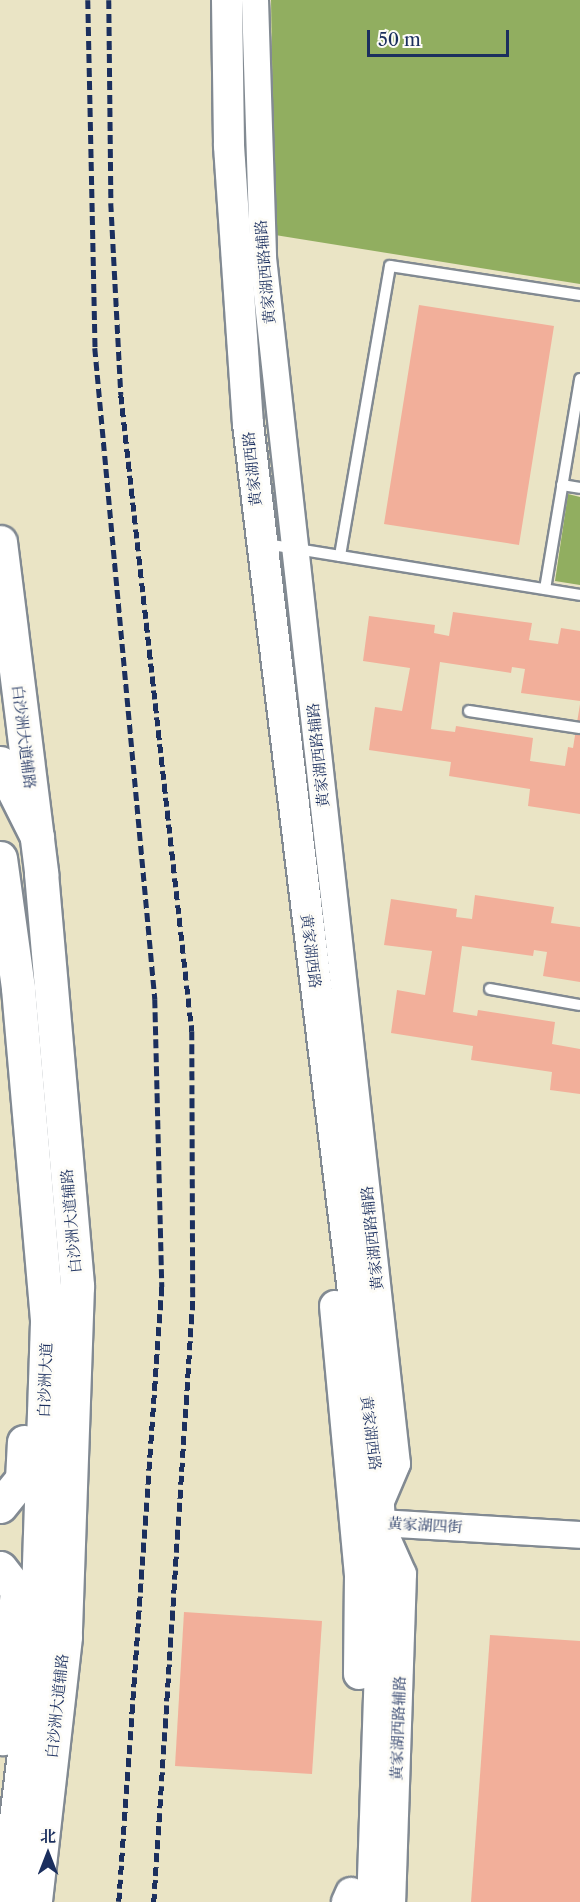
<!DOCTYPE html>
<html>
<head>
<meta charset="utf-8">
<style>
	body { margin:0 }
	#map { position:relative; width:580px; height:1902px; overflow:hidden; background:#eae4c5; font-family:"Libre Caslon Text","Noto Serif SC",serif }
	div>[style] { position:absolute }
	.forest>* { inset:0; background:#91ae60 }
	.building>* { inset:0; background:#f2af9a }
	.roads { filter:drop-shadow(2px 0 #828a92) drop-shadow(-2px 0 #828a92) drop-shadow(0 2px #828a92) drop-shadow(0 -2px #828a92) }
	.service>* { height:10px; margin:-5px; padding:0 5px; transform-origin:5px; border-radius:5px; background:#fff }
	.tertiary>* { height:26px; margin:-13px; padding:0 13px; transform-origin:13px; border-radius:13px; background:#fff }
	.secondary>* { height:30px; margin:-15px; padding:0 15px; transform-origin:15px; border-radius:15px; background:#fff }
	.primary>* { height:33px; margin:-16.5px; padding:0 16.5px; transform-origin:16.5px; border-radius:16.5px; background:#fff }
	.trunk>* { height:33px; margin:-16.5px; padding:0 16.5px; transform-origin:16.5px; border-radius:16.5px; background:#fff }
	.rail>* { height:4.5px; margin-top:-2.25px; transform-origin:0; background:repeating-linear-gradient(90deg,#1b2f5e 0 9px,transparent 0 13.5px) }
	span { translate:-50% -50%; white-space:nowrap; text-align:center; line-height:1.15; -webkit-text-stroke:5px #fdfcf7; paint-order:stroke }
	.street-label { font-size:15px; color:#1b2f5e }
	.north { position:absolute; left:18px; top:1824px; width:60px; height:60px; -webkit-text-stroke:4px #fdfcf7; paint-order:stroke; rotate:0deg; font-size:16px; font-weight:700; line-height:24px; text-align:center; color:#1b2f5e }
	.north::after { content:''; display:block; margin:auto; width:21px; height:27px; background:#1b2f5e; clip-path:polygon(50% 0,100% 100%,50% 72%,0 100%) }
	.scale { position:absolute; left:367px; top:30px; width:142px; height:27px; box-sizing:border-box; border:3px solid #1b2f5e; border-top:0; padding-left:8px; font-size:18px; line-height:21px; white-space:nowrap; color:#1b2f5e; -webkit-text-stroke:4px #fdfcf7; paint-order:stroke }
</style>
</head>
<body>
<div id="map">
	<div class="forest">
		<i style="clip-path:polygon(271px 0,580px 0,580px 284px,275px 235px)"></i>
		<i style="clip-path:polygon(568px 494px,580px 497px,580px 585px,555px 581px)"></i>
	</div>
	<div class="building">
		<i style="clip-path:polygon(419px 305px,554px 326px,519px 545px,384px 524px)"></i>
		<i style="clip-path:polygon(453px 612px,532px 623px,529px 640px,558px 644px,561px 628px,580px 631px,580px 701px,521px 693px,525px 669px,512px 667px,511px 673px,440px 662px,431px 729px,455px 732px,456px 726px,533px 738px,530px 761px,565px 766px,568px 747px,573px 748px,580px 704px,580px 814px,528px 806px,530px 789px,449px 776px,451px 762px,369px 750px,375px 707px,402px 711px,410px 668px,363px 661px,369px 616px,435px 625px,434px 633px,449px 636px)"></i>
		<i style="clip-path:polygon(475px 895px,554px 907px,551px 923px,580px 927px,580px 982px,543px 976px,547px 952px,534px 950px,533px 956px,462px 946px,453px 1012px,477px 1016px,478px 1010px,555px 1022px,552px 1044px,580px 1049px,580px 1094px,550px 1090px,552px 1072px,471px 1060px,473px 1046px,391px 1033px,397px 990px,425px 995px,432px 951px,384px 945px,391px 899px,457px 909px,456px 917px,472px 919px)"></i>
		<i style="clip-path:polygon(184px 1612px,322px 1621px,312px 1774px,175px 1766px)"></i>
		<i style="clip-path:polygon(490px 1635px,580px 1641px,580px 1902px,471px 1902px)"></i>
	</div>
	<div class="roads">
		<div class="service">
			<i style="left:580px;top:295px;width:192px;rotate:-171.3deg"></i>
			<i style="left:390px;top:266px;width:294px;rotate:99.8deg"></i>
			<i style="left:340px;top:556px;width:243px;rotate:9.2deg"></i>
			<i style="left:562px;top:485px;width:18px;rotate:9deg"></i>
			<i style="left:266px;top:544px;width:75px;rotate:9.2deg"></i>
			<i style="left:545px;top:589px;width:213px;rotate:-80.5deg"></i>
			<i style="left:469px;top:711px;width:112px;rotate:8.7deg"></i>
			<i style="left:490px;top:989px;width:91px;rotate:10.1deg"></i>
		</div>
		<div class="tertiary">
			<i style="left:255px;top:0;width:258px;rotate:88.2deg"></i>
			<i style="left:263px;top:258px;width:1213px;rotate:83.66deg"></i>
			<i style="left:397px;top:1464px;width:46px;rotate:113.2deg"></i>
			<i style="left:368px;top:1518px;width:13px;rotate:23deg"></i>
			<i style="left:380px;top:1523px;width:200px;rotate:3.4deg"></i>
			<i style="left:383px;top:1529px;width:49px;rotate:66deg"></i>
			<i style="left:403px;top:1574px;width:328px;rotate:91.9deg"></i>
		</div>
		<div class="secondary">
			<i style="left:227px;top:0;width:146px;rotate:89.2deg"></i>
			<i style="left:229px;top:146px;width:279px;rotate:86.1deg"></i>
			<i style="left:248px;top:424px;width:1090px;rotate:83.1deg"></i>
			<i style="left:379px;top:1506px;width:70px;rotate:86.7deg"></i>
			<i style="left:383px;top:1576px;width:326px;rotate:91.9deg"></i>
			<i style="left:335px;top:1306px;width:271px;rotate:84.7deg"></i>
			<i style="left:360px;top:1576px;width:98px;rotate:90.6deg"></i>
			<i style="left:347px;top:1902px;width:10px;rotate:-66deg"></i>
		</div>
		<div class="primary">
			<i style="left:0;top:542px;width:334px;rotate:82.9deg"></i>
			<i style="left:41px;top:873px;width:415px;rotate:85deg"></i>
			<i style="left:77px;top:1286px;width:351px;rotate:92deg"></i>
			<i style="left:65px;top:1637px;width:267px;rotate:96.5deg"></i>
		</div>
		<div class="trunk">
			<i style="left:0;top:763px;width:83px;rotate:63.4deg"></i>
			<i style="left:0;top:858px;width:131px;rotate:82.1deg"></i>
			<i style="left:18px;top:988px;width:335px;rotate:85deg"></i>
			<i style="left:47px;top:1322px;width:334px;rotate:91.9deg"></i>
			<i style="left:36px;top:1656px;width:248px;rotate:97deg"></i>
			<i style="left:0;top:1506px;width:35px;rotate:-51deg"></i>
			<i style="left:22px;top:1479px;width:37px;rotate:-87deg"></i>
			<i style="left:0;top:1568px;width:28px;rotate:52deg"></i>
			<i style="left:17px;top:1590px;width:149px;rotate:95.4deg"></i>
			<i style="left:32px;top:1722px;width:55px;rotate:71.9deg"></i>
		</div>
	</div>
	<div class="rail">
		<i style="left:88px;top:0;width:348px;rotate:88.8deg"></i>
		<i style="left:95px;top:348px;width:654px;rotate:84.73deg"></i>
		<i style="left:155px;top:999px;width:288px;rotate:88.6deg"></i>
		<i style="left:162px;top:1287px;width:617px;rotate:94deg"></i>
		<i style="left:109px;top:0;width:203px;rotate:89.4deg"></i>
		<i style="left:111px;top:203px;width:192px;rotate:87deg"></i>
		<i style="left:121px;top:395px;width:640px;rotate:83.63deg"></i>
		<i style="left:192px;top:1031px;width:270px;rotate:89.8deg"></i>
		<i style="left:193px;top:1301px;width:602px;rotate:93.71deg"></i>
	</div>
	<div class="street-label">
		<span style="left:265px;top:272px;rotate:-95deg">黄家湖西路辅路</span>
		<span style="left:252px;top:469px;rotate:-96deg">黄家湖西路</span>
		<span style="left:24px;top:737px;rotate:83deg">白沙洲大道辅路</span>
		<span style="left:318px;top:755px;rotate:-96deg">黄家湖西路辅路</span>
		<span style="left:311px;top:951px;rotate:83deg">黄家湖西路</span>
		<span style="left:71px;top:1221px;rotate:-95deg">白沙洲大道辅路</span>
		<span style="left:372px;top:1238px;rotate:-96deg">黄家湖西路辅路</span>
		<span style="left:45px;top:1380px;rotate:-88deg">白沙洲大道</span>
		<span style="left:371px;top:1433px;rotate:83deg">黄家湖西路</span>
		<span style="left:425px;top:1525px;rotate:3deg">黄家湖四街</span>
		<span style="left:57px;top:1706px;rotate:-84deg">白沙洲大道辅路</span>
		<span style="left:398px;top:1728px;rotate:-88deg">黄家湖西路辅路</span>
	</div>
	<div class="north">北</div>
	<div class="scale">50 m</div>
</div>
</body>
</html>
